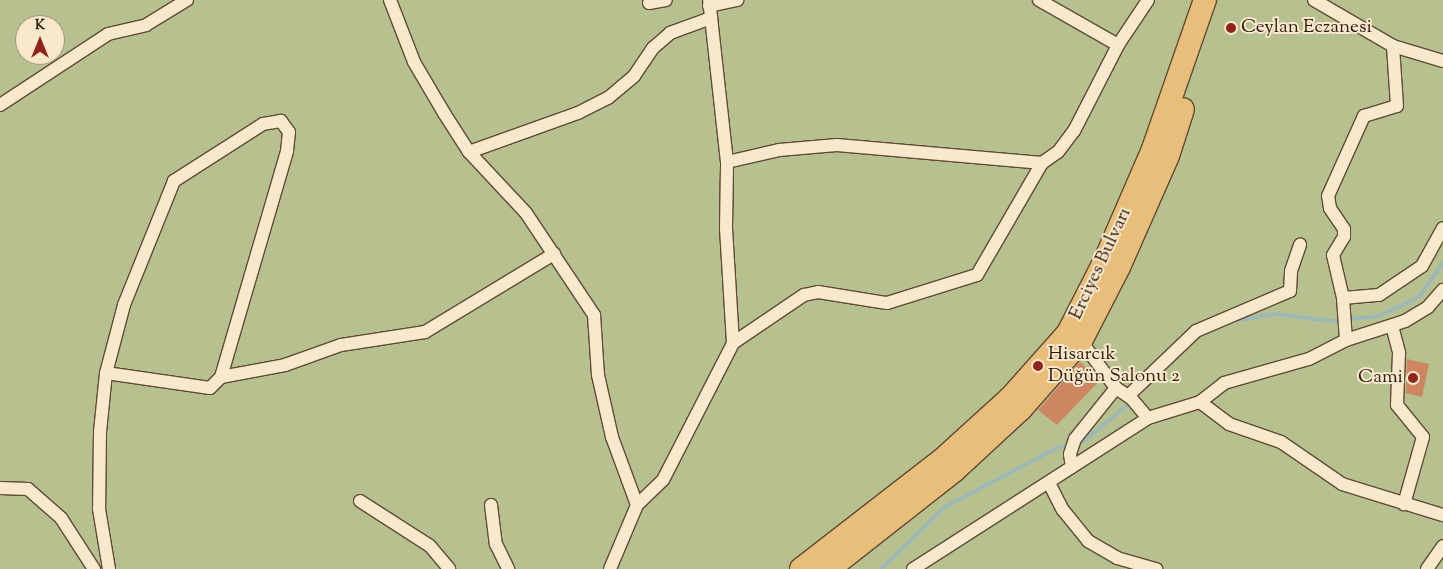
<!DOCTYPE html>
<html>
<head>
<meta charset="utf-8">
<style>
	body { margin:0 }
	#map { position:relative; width:1443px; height:569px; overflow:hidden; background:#f2dbb3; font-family:"Sorts Mill Goudy",serif }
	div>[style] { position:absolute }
	.green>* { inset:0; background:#b7c18f }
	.stream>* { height:4px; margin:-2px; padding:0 2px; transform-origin:2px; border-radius:2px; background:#9eb9b5 }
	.building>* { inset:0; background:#ce8660 }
	.roads { filter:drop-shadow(1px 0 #604a33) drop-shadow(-1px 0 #604a33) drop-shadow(0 1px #604a33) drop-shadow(0 -1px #604a33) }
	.street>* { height:12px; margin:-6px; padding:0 6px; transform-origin:6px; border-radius:6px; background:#f7e8ce }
	.highway>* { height:22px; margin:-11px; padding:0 11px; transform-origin:11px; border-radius:11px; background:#e9be7a }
	.dots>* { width:14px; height:14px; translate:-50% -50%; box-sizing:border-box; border:2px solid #f7e8ce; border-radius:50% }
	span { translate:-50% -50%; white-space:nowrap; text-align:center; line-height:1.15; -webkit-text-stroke:4px #f7e8ce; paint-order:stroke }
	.poi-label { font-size:19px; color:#2f1908 }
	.left { translate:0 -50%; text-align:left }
	.right { translate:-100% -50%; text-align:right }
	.street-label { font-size:19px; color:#2f1908 }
	.north { position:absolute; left:15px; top:15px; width:50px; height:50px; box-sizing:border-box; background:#f7e8ce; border:1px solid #a7957f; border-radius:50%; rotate:0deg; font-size:14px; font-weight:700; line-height:20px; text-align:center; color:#2f1908 }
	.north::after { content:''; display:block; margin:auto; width:18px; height:22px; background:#8f2418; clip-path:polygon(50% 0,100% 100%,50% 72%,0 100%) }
</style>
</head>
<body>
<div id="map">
	<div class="green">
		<i style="clip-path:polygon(evenodd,0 0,1443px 0,1443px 569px,0 569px,0 0,25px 25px,55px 25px,55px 55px,25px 55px,25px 25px)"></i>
	</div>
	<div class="stream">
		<i style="left:1238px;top:320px;width:36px;rotate:-9deg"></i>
		<i style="left:1274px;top:314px;width:59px;rotate:6.8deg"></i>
		<i style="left:1333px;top:321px;width:46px;rotate:-6.2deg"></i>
		<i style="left:1379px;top:316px;width:44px;rotate:-25.4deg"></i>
		<i style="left:1419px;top:297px;width:42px;rotate:-54.8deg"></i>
		<i style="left:881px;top:569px;width:89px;rotate:-44.1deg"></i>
		<i style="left:945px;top:507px;width:127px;rotate:-27.8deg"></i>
		<i style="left:1057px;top:448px;width:28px;rotate:-15deg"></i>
		<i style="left:1084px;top:441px;width:61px;rotate:-39.7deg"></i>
	</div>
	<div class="building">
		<i style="clip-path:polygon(1407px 359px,1429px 364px,1422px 397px,1406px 393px)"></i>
		<i style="clip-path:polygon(1080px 362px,1100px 380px,1057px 425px,1038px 410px)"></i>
	</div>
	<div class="roads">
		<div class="street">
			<i style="left:390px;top:0;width:66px;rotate:68.8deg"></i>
			<i style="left:414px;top:62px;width:59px;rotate:59.5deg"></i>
			<i style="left:444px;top:113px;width:46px;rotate:57.3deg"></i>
			<i style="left:469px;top:152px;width:83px;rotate:46.9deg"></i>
			<i style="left:526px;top:213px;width:123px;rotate:56.3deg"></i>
			<i style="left:594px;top:315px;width:60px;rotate:86.2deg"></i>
			<i style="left:598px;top:375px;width:64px;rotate:77.3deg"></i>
			<i style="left:612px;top:437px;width:72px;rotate:69.8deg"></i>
			<i style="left:1039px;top:0;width:91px;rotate:29.7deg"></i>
			<i style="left:1314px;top:0;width:91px;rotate:30.2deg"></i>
			<i style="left:1393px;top:46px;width:52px;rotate:16.7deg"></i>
			<i style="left:649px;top:3px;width:17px;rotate:-10deg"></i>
			<i style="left:709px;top:6px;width:29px;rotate:-12deg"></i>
			<i style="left:0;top:105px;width:129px;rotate:-33.3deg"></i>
			<i style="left:108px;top:34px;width:39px;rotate:-13deg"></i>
			<i style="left:146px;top:25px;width:48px;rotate:-31.4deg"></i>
			<i style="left:469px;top:152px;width:116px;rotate:-19.7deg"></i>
			<i style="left:578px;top:113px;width:34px;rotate:-27deg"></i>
			<i style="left:608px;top:98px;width:34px;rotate:-40deg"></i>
			<i style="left:634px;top:76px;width:34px;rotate:-56deg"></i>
			<i style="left:653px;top:48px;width:23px;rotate:-41deg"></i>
			<i style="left:670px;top:33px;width:44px;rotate:-20.1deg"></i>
			<i style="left:727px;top:162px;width:53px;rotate:-13deg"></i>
			<i style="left:779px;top:150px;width:58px;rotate:-4.9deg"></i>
			<i style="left:837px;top:145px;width:206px;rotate:5deg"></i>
			<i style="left:1343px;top:298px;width:44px;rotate:-103.1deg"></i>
			<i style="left:1333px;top:255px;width:21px;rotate:-59deg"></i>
			<i style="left:1344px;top:237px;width:8px;rotate:-90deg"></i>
			<i style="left:1344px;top:229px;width:25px;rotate:-124deg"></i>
			<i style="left:1330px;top:208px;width:12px;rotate:-99deg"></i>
			<i style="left:1328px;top:196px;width:88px;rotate:-65.8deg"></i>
			<i style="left:1364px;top:116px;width:34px;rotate:-17deg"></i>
			<i style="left:1397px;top:106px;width:60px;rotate:-93.8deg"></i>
			<i style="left:1392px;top:326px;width:28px;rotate:75deg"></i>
			<i style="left:1399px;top:353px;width:52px;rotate:92.2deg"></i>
			<i style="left:1397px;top:405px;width:41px;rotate:50.9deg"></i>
			<i style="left:1423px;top:437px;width:70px;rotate:105.8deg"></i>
			<i style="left:1346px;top:340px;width:62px;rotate:-17.9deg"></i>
			<i style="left:1405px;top:321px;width:27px;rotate:-31deg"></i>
			<i style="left:1428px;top:307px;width:23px;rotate:-49deg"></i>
			<i style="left:1081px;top:341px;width:59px;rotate:53.3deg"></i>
			<i style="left:1116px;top:388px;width:18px;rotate:34deg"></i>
			<i style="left:1131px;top:398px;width:26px;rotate:50deg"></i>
			<i style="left:1148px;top:418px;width:54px;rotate:-17.1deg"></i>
			<i style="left:1200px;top:402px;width:31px;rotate:-38deg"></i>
			<i style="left:1224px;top:383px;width:88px;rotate:-15.8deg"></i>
			<i style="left:1309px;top:359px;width:42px;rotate:-27.2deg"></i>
			<i style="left:1346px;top:340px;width:42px;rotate:-94.1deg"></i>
			<i style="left:1343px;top:298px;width:36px;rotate:-5deg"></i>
			<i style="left:1379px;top:295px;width:52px;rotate:-34deg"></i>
			<i style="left:1422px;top:266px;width:43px;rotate:-61.1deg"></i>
			<i style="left:733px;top:343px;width:86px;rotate:-34.1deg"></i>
			<i style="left:804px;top:295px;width:14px;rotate:-12deg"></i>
			<i style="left:818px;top:292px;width:70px;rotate:9.1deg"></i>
			<i style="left:887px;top:303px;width:94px;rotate:-17.3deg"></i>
			<i style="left:977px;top:275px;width:129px;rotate:-59.9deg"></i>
			<i style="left:1042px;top:163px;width:19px;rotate:-35deg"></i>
			<i style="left:1058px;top:152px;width:26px;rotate:-53deg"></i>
			<i style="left:1074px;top:131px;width:97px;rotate:-62.9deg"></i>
			<i style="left:1118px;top:45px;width:54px;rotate:-56.3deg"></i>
			<i style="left:106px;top:373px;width:105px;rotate:8.2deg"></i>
			<i style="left:210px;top:388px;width:16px;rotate:-45deg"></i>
			<i style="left:221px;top:377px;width:235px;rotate:-73.7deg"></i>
			<i style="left:287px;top:151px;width:19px;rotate:-84deg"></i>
			<i style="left:289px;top:132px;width:14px;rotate:-126deg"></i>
			<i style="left:281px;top:121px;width:18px;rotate:171deg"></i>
			<i style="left:263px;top:124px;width:106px;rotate:147.4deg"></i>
			<i style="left:174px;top:181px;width:134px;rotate:112deg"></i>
			<i style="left:124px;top:305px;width:70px;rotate:104.8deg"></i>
			<i style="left:106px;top:373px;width:59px;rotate:95.8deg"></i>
			<i style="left:100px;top:432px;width:77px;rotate:90.7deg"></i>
			<i style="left:99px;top:509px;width:61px;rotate:80.5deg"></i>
			<i style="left:221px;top:377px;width:65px;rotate:-10.6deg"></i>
			<i style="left:285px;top:365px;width:59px;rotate:-19.7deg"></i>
			<i style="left:341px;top:345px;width:85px;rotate:-8.8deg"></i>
			<i style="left:425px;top:332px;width:151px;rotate:-31.2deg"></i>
			<i style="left:1128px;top:396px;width:94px;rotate:-43.7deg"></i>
			<i style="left:1196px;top:331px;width:102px;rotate:-23.1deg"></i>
			<i style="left:1290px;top:291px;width:20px;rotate:-87deg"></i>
			<i style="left:1291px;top:271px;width:28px;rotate:-71deg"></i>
			<i style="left:1200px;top:402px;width:36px;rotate:37deg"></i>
			<i style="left:1229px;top:424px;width:55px;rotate:19.1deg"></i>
			<i style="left:1281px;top:442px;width:74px;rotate:34.5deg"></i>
			<i style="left:1342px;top:484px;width:106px;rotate:17.1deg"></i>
			<i style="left:1072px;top:467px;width:13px;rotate:-99deg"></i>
			<i style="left:1070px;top:454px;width:16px;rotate:-72deg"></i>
			<i style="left:1075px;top:439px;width:65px;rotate:-51.2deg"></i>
			<i style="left:1049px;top:483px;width:30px;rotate:63deg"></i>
			<i style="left:1063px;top:510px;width:40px;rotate:51deg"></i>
			<i style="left:1088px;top:541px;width:34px;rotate:30deg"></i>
			<i style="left:1117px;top:558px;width:41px;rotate:15.8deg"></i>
			<i style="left:0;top:488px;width:28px;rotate:2deg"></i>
			<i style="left:28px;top:489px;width:44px;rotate:41.3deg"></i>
			<i style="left:61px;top:518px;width:61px;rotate:57.1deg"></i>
			<i style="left:360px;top:501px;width:83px;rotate:32.7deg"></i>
			<i style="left:430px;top:546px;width:30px;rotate:50deg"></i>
			<i style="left:491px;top:505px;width:39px;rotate:83deg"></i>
			<i style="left:496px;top:544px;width:28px;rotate:64deg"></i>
			<i style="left:610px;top:569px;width:69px;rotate:-67.1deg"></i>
			<i style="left:637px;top:505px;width:36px;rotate:-44deg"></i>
			<i style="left:663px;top:480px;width:154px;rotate:-62.9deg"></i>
			<i style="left:733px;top:343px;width:114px;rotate:-93.5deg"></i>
			<i style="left:726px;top:229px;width:67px;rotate:-89.1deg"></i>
			<i style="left:727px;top:162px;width:163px;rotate:-96.3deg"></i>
			<i style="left:913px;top:569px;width:279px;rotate:-32.7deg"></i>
			<i style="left:1427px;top:569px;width:28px;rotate:-55deg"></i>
		</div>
		<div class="highway">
			<i style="left:801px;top:569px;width:180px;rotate:-37.8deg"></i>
			<i style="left:943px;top:459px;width:91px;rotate:-42.3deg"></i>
			<i style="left:1010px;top:398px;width:87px;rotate:-48.3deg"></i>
			<i style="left:1068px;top:333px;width:82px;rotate:-63.1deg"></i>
			<i style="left:1105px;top:260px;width:121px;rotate:-66.6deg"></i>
			<i style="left:1153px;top:149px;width:158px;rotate:-70.8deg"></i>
			<i style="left:829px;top:569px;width:159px;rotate:-38.1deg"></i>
			<i style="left:954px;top:471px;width:91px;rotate:-42.8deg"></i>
			<i style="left:1021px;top:409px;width:91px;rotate:-48.6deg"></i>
			<i style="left:1081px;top:341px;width:83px;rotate:-62.8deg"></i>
			<i style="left:1119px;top:267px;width:121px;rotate:-66.2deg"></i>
			<i style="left:1168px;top:156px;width:49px;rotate:-72.3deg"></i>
		</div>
	</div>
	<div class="dots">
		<i style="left:1231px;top:28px;background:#8f2418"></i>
		<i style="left:1038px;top:366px;background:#8f2418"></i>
		<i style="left:1413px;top:378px;background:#8f2418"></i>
	</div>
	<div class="poi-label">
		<span class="left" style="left:1241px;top:28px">Ceylan Eczanesi</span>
		<span class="left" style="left:1048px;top:366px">Hisarcık<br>Düğün Salonu 2</span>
		<span class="right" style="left:1403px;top:378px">Cami</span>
	</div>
	<div class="street-label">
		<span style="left:1101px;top:264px;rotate:-65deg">Erciyes Bulvarı</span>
	</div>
	<div class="north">K</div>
</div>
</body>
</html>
